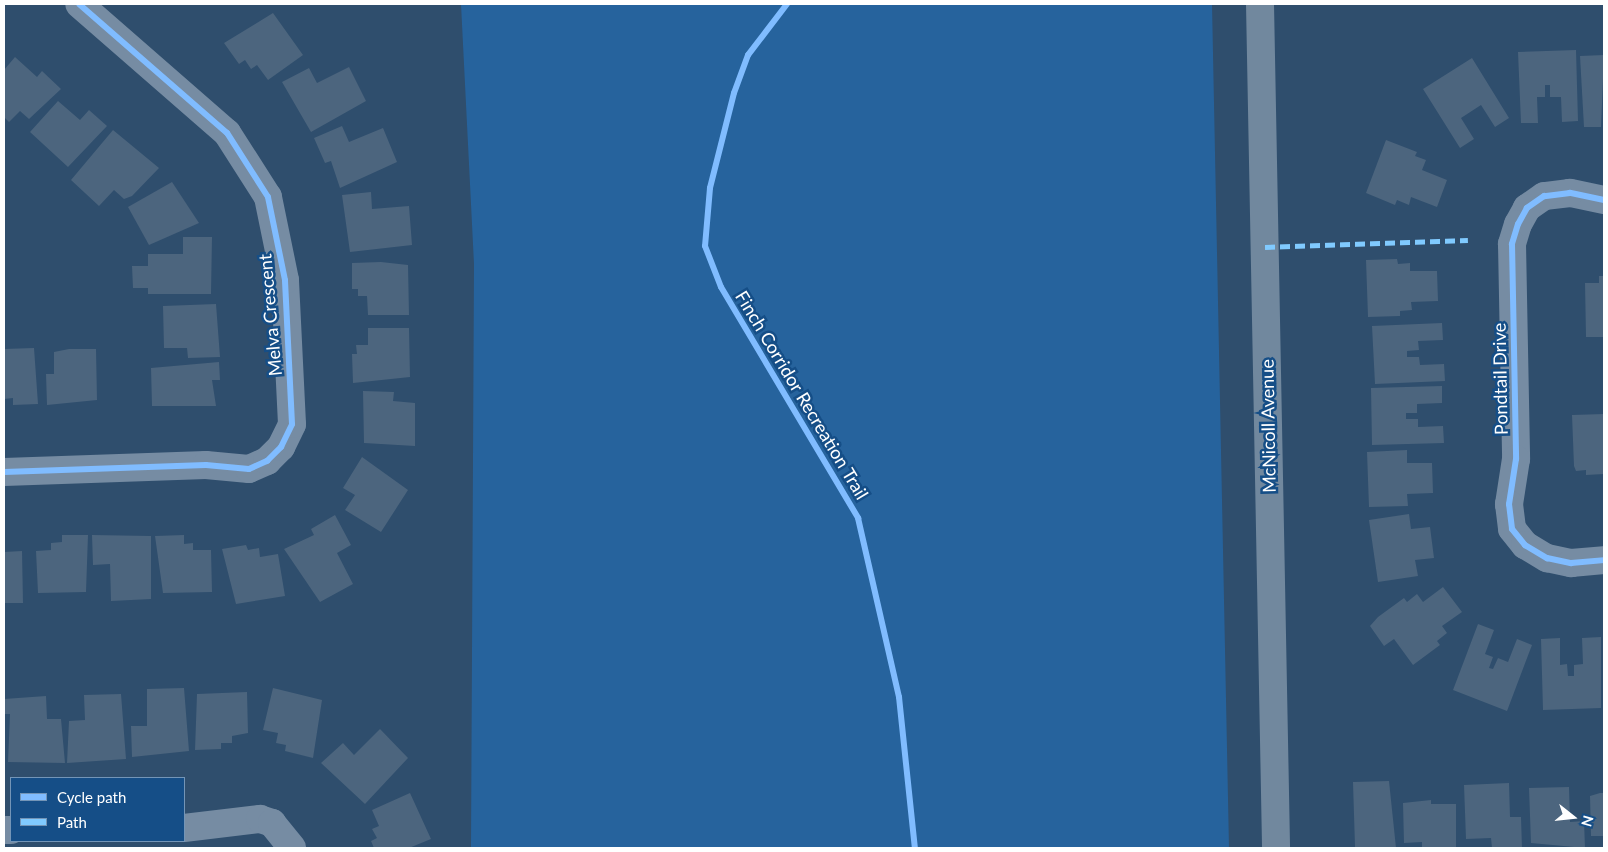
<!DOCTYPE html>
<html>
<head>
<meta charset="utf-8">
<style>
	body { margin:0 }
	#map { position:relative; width:1608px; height:852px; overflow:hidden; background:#2f4e6d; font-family:Lato,sans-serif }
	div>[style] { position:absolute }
	.green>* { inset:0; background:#26639d }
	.building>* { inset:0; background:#4c657e }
	.street>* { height:28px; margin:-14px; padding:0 14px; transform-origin:14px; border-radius:14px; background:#768ca3 }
	.secondary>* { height:28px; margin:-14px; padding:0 14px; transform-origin:14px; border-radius:14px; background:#71889e }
	.quiet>* { height:5px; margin-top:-2.5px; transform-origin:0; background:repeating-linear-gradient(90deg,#80caff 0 10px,transparent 0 15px) }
	.cycleway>* { height:6px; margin:-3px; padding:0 3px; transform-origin:3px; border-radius:3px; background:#80bcff }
	span { translate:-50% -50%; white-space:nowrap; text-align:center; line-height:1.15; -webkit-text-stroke:5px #154e87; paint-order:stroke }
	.street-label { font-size:18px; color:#fff }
	.frame { position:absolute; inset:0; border:5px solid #fff; pointer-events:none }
	.legend { position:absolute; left:10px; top:777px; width:175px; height:65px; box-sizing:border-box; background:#154e87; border:1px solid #7395b7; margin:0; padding:6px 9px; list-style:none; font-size:15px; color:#fff }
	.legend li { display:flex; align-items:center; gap:10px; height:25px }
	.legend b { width:25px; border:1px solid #7395b7 }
	.north { position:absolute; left:1548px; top:792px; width:50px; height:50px; -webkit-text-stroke:4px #154e87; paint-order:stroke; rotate:106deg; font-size:14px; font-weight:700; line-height:20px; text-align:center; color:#fff }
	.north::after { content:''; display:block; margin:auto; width:18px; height:22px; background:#fff; clip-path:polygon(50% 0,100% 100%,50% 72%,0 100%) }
</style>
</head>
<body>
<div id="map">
	<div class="green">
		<i style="clip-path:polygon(461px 4px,1212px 4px,1229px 848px,471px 848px,474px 264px)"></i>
	</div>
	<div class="building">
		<i style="clip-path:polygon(273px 13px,303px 55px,268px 80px,257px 65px,251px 69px,245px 60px,239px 64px,224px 43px)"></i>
		<i style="clip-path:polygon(1576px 50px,1578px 121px,1562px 122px,1561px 97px,1550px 97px,1550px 85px,1545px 85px,1545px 97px,1537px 97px,1538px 123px,1521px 123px,1518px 52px)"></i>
		<i style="clip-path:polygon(1604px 55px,1601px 127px,1584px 127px,1580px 56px)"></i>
		<i style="clip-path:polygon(15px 57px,37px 77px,42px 71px,61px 89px,29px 119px,20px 111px,9px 122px,4px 117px,4px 70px)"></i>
		<i style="clip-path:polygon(1472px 58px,1509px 118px,1495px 127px,1481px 105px,1461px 118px,1474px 139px,1460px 148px,1423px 89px)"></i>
		<i style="clip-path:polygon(349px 67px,366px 101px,311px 132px,282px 82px,309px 68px,317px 83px)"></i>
		<i style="clip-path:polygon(58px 101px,80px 120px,89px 110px,107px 126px,68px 167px,30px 132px)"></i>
		<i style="clip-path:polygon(342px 126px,349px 142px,383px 128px,397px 162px,340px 188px,331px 161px,325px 163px,314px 138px)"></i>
		<i style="clip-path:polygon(113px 130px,159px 168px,132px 196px,124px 199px,114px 190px,99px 206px,71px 180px)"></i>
		<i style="clip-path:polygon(1386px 140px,1417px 152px,1415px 156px,1426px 160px,1422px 170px,1447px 180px,1437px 207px,1411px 197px,1409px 205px,1397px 200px,1395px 205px,1366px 193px)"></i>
		<i style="clip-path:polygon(172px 182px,199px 223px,149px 245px,128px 207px)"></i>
		<i style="clip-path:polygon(371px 192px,372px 209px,409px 206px,412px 245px,350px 252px,342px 195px)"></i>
		<i style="clip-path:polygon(183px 237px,212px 237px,211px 294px,148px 294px,148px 288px,133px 288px,132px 266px,148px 266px,148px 254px,183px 254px)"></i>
		<i style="clip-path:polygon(1397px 259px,1398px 264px,1410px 263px,1410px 271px,1437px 271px,1438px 301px,1411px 302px,1412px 310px,1400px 311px,1400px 316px,1368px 317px,1366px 260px)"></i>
		<i style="clip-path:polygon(381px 262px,408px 265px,409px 315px,368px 315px,367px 296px,358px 296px,358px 289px,352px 289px,352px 263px)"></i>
		<i style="clip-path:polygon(1599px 276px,1604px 276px,1604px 337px,1586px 337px,1585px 283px,1599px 283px)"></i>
		<i style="clip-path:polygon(216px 304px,220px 357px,188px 358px,187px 348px,164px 348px,163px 306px)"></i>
		<i style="clip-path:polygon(1442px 323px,1443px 340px,1418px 341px,1419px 350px,1407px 351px,1407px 357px,1419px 357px,1420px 365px,1444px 364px,1445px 381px,1375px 384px,1372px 326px)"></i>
		<i style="clip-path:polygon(368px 328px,409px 328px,410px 377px,353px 383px,352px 354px,357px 354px,356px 345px,368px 345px)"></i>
		<i style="clip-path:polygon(34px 348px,38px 404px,13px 405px,13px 398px,4px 399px,4px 349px)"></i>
		<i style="clip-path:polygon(69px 349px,96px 349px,97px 400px,47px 405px,46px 374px,54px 374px,54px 352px)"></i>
		<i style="clip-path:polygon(219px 362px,220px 380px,212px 380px,216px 406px,152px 406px,151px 368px)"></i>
		<i style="clip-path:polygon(1442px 386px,1442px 403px,1417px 404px,1417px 413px,1406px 413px,1406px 419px,1418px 419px,1418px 427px,1443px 426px,1444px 443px,1372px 445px,1371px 388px)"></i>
		<i style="clip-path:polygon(363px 391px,394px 392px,393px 401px,415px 403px,415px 446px,364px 443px)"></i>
		<i style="clip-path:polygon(1604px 414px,1604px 474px,1586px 475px,1586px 470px,1576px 471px,1574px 466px,1572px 415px)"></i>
		<i style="clip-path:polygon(1407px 450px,1407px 463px,1432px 463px,1433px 493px,1407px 494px,1408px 506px,1369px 507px,1367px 452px)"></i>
		<i style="clip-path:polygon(362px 457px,408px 490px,381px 532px,345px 510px,355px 495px,343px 488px)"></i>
		<i style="clip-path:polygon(1409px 514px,1411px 529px,1430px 527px,1434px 558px,1415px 560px,1418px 576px,1378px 582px,1369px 520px)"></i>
		<i style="clip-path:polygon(335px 515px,351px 545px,337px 553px,353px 584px,320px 602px,284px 549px,314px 535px,311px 529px)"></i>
		<i style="clip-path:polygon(62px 535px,88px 535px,86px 592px,38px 593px,36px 551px,51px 550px,51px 543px,62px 542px)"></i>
		<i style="clip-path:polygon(92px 535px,151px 536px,151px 599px,111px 601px,110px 564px,93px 565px)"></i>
		<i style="clip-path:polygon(184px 535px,184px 544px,193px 543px,193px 550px,211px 550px,212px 592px,163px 593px,155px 536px)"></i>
		<i style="clip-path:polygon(246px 545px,248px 550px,259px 548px,260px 557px,278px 554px,285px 596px,236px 604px,222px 549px)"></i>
		<i style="clip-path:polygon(22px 551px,23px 603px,4px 603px,4px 552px)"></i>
		<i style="clip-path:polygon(1443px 587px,1462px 612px,1442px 626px,1447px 633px,1437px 641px,1440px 645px,1413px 665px,1394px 639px,1384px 646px,1370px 626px,1378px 617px,1404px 598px,1407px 602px,1417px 594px,1423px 602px)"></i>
		<i style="clip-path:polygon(1478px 624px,1494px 630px,1485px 654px,1493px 657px,1489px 668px,1493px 669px,1498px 658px,1508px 662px,1517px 639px,1532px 645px,1507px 711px,1453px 690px)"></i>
		<i style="clip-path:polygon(1601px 637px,1601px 708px,1543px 710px,1541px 639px,1560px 638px,1560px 665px,1567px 664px,1568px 676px,1574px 676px,1574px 665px,1583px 664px,1582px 638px)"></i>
		<i style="clip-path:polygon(184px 688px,189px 751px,132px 757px,131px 726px,147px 726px,147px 689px)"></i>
		<i style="clip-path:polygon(273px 688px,322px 700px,313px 758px,285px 751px,286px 745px,276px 743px,278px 733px,263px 730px)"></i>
		<i style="clip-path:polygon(247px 692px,248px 733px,232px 736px,232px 743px,221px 743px,221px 749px,195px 750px,197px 694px)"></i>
		<i style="clip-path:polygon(121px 694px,126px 759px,67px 763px,69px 721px,85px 720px,84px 695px)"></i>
		<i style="clip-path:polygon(46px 696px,47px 719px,61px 719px,65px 763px,8px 762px,10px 714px,4px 714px,4px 699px)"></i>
		<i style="clip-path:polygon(380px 729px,408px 758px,365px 804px,321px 763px,343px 743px,354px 755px)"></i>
		<i style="clip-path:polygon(1389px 781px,1396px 848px,1355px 847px,1353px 782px)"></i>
		<i style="clip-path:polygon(1509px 783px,1510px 817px,1521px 817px,1522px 848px,1492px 848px,1491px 838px,1466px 839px,1464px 785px)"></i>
		<i style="clip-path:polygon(1569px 787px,1570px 822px,1584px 821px,1585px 848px,1531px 843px,1529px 788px)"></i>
		<i style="clip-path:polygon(410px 793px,431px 839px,409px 848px,374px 848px,371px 841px,377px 838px,372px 829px,379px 826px,372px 810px)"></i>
		<i style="clip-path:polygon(1600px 793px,1604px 793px,1604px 836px,1591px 836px,1590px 796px)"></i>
		<i style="clip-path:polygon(1431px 800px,1431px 804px,1456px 804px,1456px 848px,1422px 848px,1422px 842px,1404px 843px,1403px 803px)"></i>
	</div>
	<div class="street">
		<i style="left:1604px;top:200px;width:35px;rotate:-168deg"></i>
		<i style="left:1570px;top:193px;width:26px;rotate:173deg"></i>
		<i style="left:1544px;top:196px;width:21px;rotate:145deg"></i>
		<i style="left:1527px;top:208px;width:18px;rotate:119deg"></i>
		<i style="left:1518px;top:224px;width:21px;rotate:107deg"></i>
		<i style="left:1512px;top:244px;width:215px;rotate:88.9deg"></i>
		<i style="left:1516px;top:459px;width:46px;rotate:98.8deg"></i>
		<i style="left:1509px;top:504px;width:25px;rotate:83deg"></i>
		<i style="left:1512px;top:529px;width:21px;rotate:51deg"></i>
		<i style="left:1525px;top:545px;width:26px;rotate:31deg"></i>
		<i style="left:1547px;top:558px;width:25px;rotate:12deg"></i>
		<i style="left:1571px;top:563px;width:33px;rotate:-5deg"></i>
		<i style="left:4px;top:472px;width:202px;rotate:-2deg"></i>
		<i style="left:206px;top:465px;width:43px;rotate:5.3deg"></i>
		<i style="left:249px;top:469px;width:20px;rotate:-24deg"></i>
		<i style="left:267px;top:461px;width:20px;rotate:-45deg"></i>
		<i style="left:281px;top:447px;width:25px;rotate:-64deg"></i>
		<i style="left:292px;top:424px;width:144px;rotate:-92.8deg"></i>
		<i style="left:285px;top:280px;width:85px;rotate:-101.6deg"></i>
		<i style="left:268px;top:197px;width:76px;rotate:-122.6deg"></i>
		<i style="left:227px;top:133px;width:196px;rotate:-138.9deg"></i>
		<i style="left:184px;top:828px;width:77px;rotate:-6.8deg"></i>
		<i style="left:260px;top:819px;width:13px;rotate:18deg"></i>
		<i style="left:272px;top:823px;width:32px;rotate:51deg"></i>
		<i style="left:4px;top:830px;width:7px"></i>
	</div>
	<div class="secondary">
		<i style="left:1260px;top:4px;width:844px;rotate:88.91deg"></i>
	</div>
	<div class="quiet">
		<i style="left:1265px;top:247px;width:203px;rotate:-2deg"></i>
	</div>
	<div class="cycleway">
		<i style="left:787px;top:4px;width:64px;rotate:127.4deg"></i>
		<i style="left:748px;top:55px;width:40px;rotate:110.2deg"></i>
		<i style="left:734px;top:93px;width:98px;rotate:104.2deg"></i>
		<i style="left:710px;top:188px;width:58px;rotate:94.9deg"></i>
		<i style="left:705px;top:246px;width:44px;rotate:68.7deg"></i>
		<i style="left:721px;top:287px;width:269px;rotate:59.3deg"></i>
		<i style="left:858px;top:518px;width:184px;rotate:77.1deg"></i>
		<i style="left:899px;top:697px;width:152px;rotate:84deg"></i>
		<i style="left:1604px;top:200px;width:35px;rotate:-168deg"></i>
		<i style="left:1570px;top:193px;width:26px;rotate:173deg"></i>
		<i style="left:1544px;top:196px;width:21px;rotate:145deg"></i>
		<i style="left:1527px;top:208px;width:18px;rotate:119deg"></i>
		<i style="left:1518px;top:224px;width:21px;rotate:107deg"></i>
		<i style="left:1512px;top:244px;width:215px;rotate:88.9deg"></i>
		<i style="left:1516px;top:459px;width:46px;rotate:98.8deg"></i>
		<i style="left:1509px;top:504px;width:25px;rotate:83deg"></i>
		<i style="left:1512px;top:529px;width:21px;rotate:51deg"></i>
		<i style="left:1525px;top:545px;width:26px;rotate:31deg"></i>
		<i style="left:1547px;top:558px;width:25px;rotate:12deg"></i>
		<i style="left:1571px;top:563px;width:33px;rotate:-5deg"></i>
		<i style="left:4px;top:472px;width:202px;rotate:-2deg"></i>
		<i style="left:206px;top:465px;width:43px;rotate:5.3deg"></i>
		<i style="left:249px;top:469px;width:20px;rotate:-24deg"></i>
		<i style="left:267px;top:461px;width:20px;rotate:-45deg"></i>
		<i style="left:281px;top:447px;width:25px;rotate:-64deg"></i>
		<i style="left:292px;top:424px;width:144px;rotate:-92.8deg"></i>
		<i style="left:285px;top:280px;width:85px;rotate:-101.6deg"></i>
		<i style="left:268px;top:197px;width:76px;rotate:-122.6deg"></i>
		<i style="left:227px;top:133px;width:196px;rotate:-138.9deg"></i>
	</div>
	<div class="street-label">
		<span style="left:270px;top:315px;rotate:-95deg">Melva Crescent</span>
		<span style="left:1500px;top:379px;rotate:-91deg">Pondtail Drive</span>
		<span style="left:802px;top:395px;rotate:59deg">Finch Corridor Recreation Trail</span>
		<span style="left:1268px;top:426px;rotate:-91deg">McNicoll Avenue</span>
	</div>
	<div class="frame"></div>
	<ul class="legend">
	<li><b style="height:6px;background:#80bcff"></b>Cycle path</li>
	<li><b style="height:6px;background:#80caff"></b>Path</li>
	</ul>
	<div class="north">N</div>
</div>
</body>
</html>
